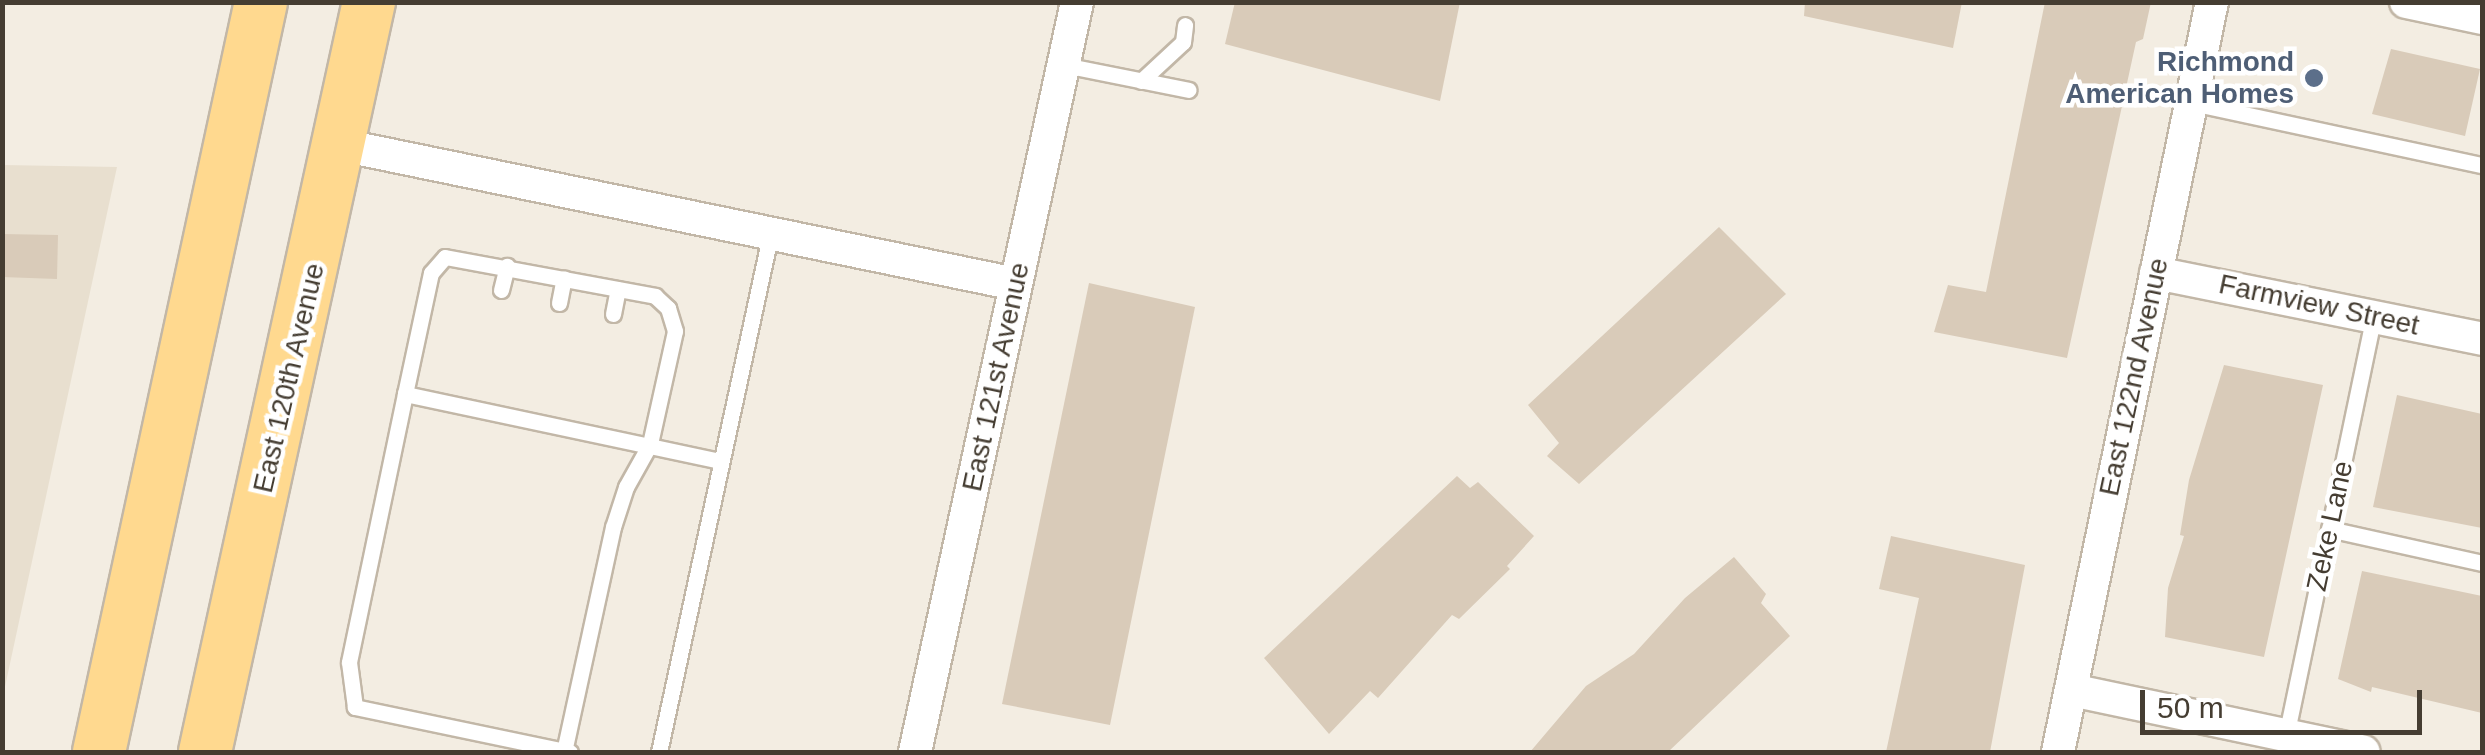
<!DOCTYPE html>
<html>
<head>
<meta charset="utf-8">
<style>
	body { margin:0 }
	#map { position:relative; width:2485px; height:755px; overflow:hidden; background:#f3ede2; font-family:Helvetica,sans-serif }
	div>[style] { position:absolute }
	.residential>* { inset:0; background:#e8dfcf }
	.building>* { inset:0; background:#d9cbb9 }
	.roads { filter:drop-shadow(2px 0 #c2b7a7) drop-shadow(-2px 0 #c2b7a7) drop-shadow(0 2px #c2b7a7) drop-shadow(0 -2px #c2b7a7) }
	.service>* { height:15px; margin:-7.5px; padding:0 7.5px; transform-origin:7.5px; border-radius:7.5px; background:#fff }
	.minor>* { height:32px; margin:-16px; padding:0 16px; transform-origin:16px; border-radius:16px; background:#fff }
	.primary>* { height:52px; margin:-26px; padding:0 26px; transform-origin:26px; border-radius:26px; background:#ffd98f }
	.dots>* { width:28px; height:28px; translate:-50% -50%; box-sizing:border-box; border:5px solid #fff; border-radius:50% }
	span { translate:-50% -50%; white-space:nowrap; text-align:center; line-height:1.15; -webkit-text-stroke:9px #fff; paint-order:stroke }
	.service-label { font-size:28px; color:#4e5e75; font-weight:700 }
	.right { translate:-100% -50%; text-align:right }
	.street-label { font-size:28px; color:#453d32 }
	.frame { position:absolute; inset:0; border:5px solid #453d32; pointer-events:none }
	.scale { position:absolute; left:2140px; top:690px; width:282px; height:45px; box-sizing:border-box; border:5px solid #453d32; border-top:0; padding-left:12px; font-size:30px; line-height:35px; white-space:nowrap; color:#453d32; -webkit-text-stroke:8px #fff; paint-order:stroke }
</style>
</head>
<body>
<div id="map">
	<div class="residential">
		<i style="clip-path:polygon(3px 165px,117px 167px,3px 696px)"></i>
	</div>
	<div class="building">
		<i style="clip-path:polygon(1235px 2px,1460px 2px,1440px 101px,1225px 44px)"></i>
		<i style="clip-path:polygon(1805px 2px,1962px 2px,1953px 48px,1804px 16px)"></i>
		<i style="clip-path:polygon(2045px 2px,2151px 2px,2143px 39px,2136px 42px,2067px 358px,1934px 332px,1948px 285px,1986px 292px)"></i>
		<i style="clip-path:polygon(2391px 49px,2480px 69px,2465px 136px,2372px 114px)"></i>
		<i style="clip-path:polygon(1719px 227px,1786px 294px,1579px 484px,1547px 456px,1559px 443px,1528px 405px)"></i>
		<i style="clip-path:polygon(2px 234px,58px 235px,57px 279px,2px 277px)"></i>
		<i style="clip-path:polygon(1089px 283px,1195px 307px,1110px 725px,1002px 704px)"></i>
		<i style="clip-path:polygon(2224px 365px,2323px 385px,2264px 657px,2165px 637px,2168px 588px,2184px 536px,2180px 535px,2189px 480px)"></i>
		<i style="clip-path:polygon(2397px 395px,2482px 414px,2482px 528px,2373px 507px)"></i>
		<i style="clip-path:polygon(1457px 476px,1470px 488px,1478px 482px,1534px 536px,1507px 566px,1510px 569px,1459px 619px,1452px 615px,1378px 698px,1370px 691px,1329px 734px,1264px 658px)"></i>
		<i style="clip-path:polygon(1891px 536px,2025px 565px,1990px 752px,1886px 752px,1919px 598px,1879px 589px)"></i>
		<i style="clip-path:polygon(1734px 557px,1766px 594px,1761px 603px,1790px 636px,1668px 752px,1530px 752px,1586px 686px,1634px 654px,1685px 598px)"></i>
		<i style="clip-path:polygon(2362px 571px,2482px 596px,2482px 713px,2372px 687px,2371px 692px,2338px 679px)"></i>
	</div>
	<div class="roads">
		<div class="service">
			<i style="left:1064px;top:65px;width:127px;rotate:11.3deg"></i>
			<i style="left:1141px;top:81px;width:57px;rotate:-42.9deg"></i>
			<i style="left:1183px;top:42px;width:17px;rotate:-83deg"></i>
			<i style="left:2192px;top:103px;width:297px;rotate:12.1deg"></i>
			<i style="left:501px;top:290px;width:25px;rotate:-76deg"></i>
			<i style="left:559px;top:303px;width:25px;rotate:-79deg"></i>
			<i style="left:613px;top:314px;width:25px;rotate:-79deg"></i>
			<i style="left:405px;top:394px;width:124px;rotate:-77.9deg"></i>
			<i style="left:431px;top:273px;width:21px;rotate:-49deg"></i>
			<i style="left:445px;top:257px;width:214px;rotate:10.5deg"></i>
			<i style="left:655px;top:296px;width:18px;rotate:43deg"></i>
			<i style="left:668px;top:308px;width:24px;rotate:73deg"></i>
			<i style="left:675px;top:331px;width:116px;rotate:102.5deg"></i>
			<i style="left:650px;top:444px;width:49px;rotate:119.2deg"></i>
			<i style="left:626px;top:487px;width:42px;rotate:108deg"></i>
			<i style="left:613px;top:527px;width:229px;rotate:102.3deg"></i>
			<i style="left:2329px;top:529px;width:157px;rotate:12.5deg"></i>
			<i style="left:2286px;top:736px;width:429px;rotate:-78.2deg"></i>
			<i style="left:570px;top:752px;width:220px;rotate:-168.2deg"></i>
			<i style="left:355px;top:707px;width:45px;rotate:-97.6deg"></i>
			<i style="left:349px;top:662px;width:274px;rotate:-78.2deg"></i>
			<i style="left:405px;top:394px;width:323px;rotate:12deg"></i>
			<i style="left:659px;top:752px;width:532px;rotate:-77.85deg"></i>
		</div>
		<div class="minor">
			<i style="left:2406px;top:2px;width:78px;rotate:11.9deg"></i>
			<i style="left:341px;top:145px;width:689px;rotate:11.64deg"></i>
			<i style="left:2156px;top:273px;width:333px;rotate:11.4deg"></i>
			<i style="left:2071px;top:690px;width:299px;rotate:11.9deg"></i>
			<i style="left:915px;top:752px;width:767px;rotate:-77.81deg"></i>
			<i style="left:2058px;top:752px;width:766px;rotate:-78.4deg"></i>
		</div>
		<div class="primary">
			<i style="left:99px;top:752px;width:767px;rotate:-77.81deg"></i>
			<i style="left:205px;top:752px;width:768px;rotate:-77.67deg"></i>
		</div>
	</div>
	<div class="dots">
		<i style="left:2314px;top:78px;background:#5c6f8a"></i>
	</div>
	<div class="service-label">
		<span class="right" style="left:2294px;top:78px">Richmond<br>American Homes</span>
	</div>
	<div class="street-label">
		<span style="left:2319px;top:305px;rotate:12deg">Farmview Street</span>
		<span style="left:996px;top:377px;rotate:-78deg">East 121st Avenue</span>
		<span style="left:2134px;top:377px;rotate:-78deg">East 122nd Avenue</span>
		<span style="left:289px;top:378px;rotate:-77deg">East 120th Avenue</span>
		<span style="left:2330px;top:526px;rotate:-78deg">Zeke Lane</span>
	</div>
	<div class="frame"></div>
	<div class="scale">50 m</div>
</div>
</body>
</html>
